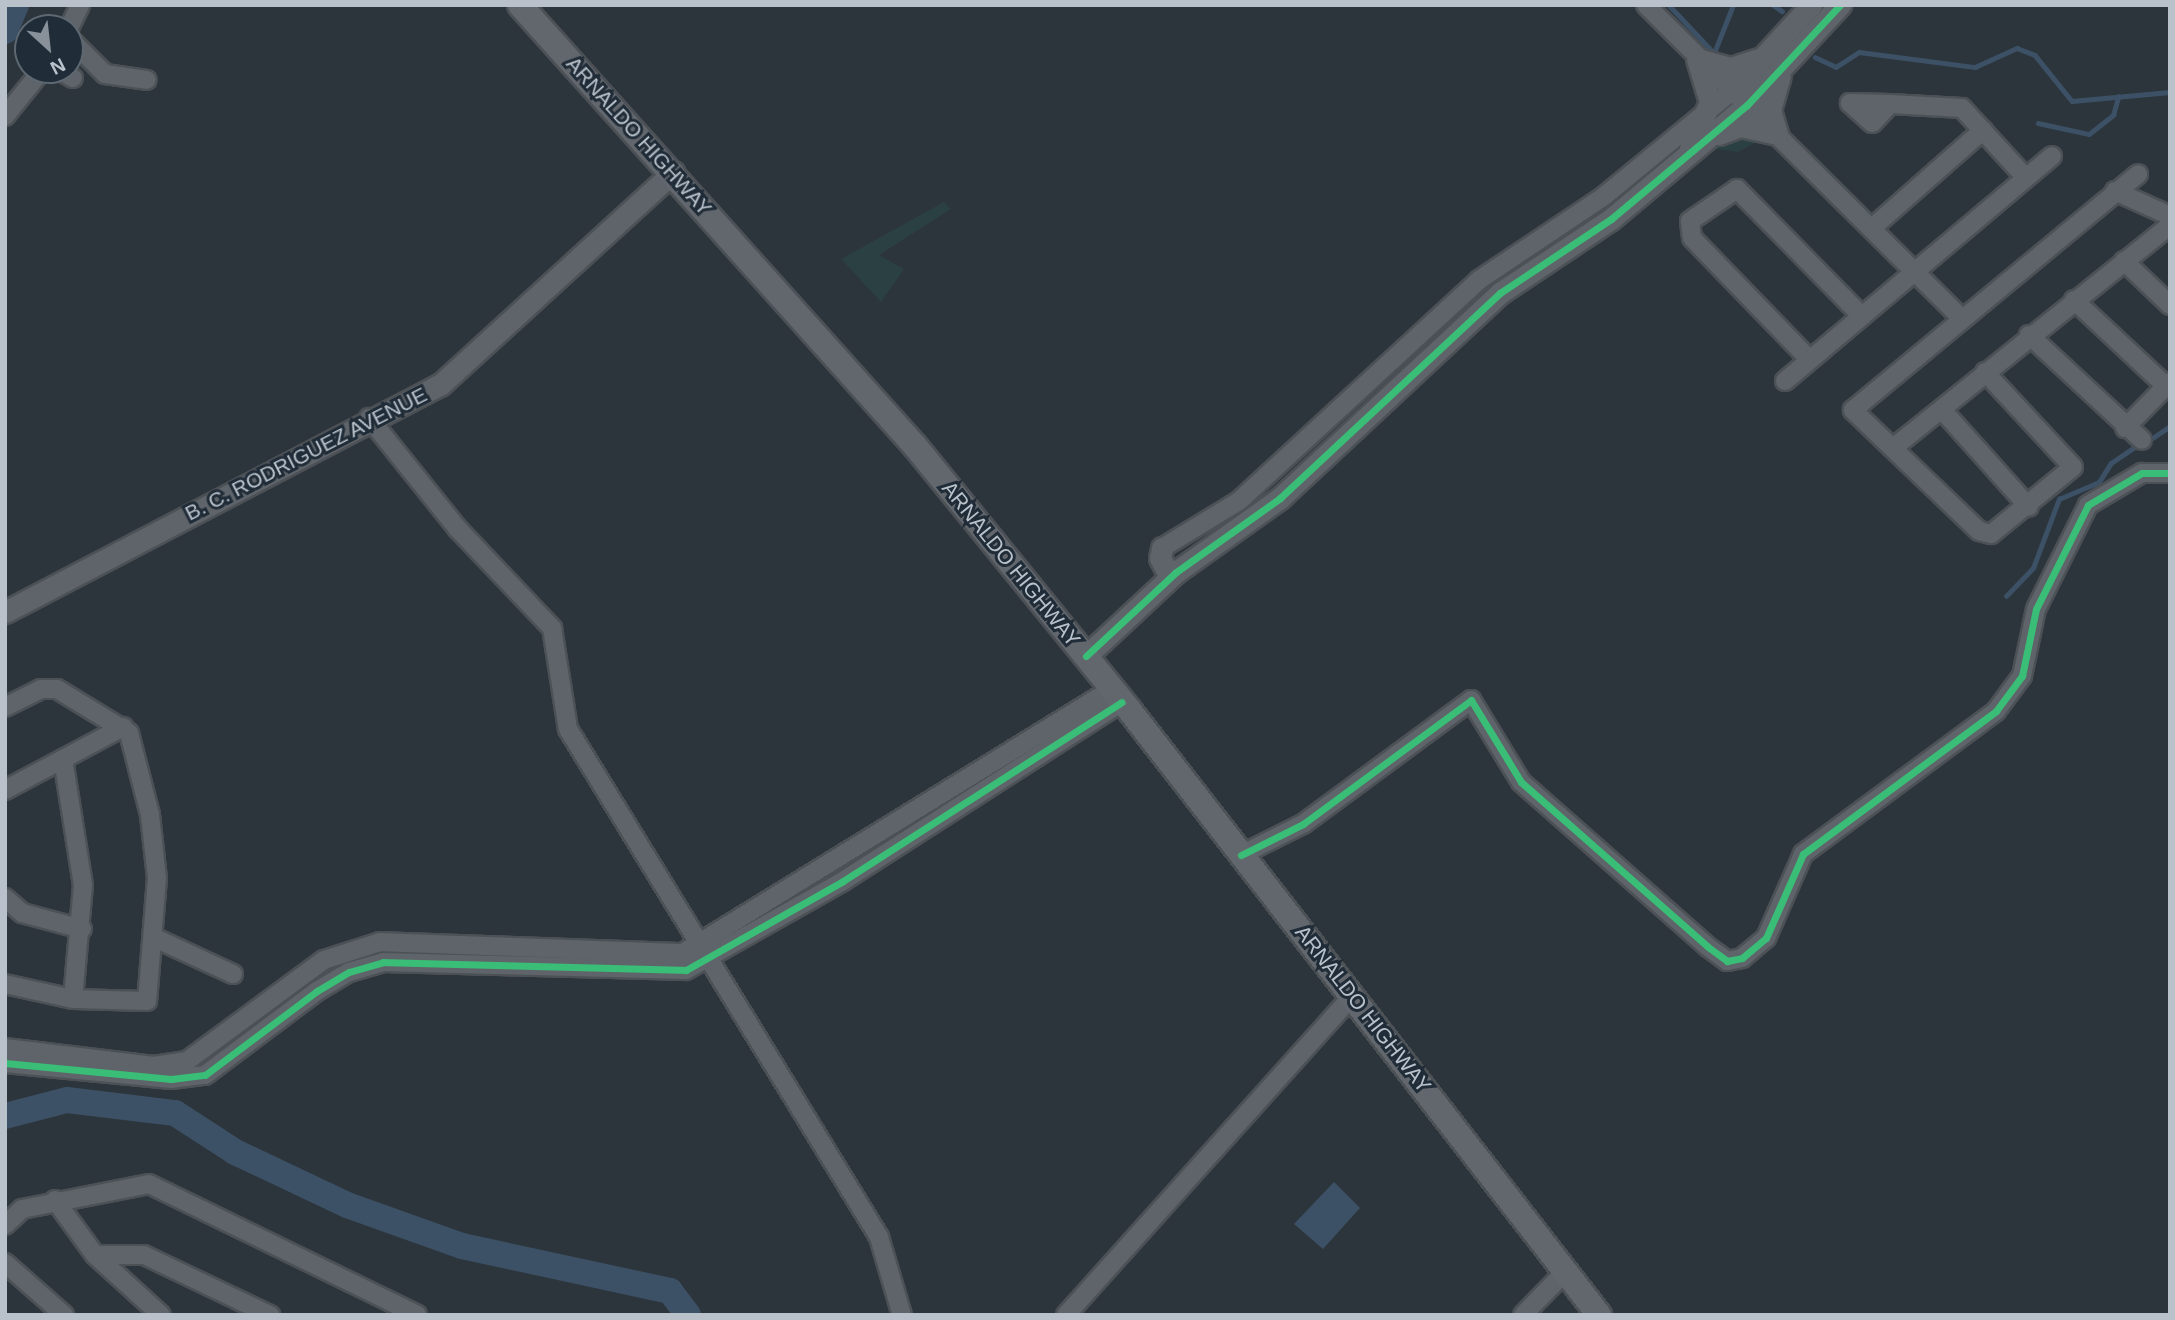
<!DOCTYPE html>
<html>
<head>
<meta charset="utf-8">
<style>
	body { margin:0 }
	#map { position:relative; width:2175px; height:1320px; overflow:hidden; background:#2d353c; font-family:Helvetica,sans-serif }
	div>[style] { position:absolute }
	.green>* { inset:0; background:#2a4042 }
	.water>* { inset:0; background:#3c5166 }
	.stream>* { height:4.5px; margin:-2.25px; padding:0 2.25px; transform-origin:2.25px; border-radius:2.25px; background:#3c5166 }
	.river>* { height:26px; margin:-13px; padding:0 13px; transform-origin:13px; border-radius:13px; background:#3c5166 }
	.roads { filter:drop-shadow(2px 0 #4c5156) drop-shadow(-2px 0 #4c5156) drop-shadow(0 2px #4c5156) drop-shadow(0 -2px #4c5156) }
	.minor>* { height:18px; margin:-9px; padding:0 9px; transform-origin:9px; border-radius:9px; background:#5e6469 }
	.tertiary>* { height:21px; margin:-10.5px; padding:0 10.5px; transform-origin:10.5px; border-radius:10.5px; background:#5e6469 }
	.secondary>* { height:24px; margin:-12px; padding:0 12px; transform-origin:12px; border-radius:12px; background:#62676e }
	.cycleway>* { height:7px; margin:-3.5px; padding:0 3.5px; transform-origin:3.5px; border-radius:3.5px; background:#3abd76 }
	span { translate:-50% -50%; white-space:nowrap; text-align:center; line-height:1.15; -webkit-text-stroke:6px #202c37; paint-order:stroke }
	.street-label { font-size:21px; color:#b9c2cb }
	.frame { position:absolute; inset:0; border:7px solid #b9c2cb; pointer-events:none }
	.north { position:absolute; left:14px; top:14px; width:70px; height:70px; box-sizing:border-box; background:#202c37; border:2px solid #5d6872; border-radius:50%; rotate:153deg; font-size:19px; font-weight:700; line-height:28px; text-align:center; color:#b9c2cb }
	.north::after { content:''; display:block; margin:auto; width:24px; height:32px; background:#889199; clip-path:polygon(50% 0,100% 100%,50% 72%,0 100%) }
</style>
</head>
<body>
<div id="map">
	<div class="green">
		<i style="clip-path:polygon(1741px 134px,1764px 138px,1738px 152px,1707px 148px)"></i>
		<i style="clip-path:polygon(944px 202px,951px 209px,879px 255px,904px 269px,881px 302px,841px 259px)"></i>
	</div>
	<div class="water">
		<i style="clip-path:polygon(1334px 1182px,1360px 1208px,1323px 1249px,1294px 1224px)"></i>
	</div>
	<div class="stream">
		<i style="left:1669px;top:5px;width:66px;rotate:46.8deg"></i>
		<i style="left:1714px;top:53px;width:52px;rotate:-68.4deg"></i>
		<i style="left:1773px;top:5px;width:11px;rotate:34deg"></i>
		<i style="left:1815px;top:57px;width:23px;rotate:25deg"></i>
		<i style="left:1836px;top:67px;width:27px;rotate:-33deg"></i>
		<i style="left:1859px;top:52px;width:117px;rotate:7.4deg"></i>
		<i style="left:1975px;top:67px;width:46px;rotate:-24.3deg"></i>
		<i style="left:2017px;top:48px;width:19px;rotate:21deg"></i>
		<i style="left:2035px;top:55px;width:59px;rotate:51.2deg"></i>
		<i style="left:2072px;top:101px;width:98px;rotate:-5.2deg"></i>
		<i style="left:2038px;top:123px;width:52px;rotate:12.2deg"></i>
		<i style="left:2089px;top:134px;width:31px;rotate:-38deg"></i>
		<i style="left:2113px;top:115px;width:19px;rotate:-74deg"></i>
		<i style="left:2148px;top:441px;width:27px;rotate:-34deg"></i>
		<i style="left:2006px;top:596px;width:39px;rotate:-46deg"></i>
		<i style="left:2033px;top:568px;width:74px;rotate:-69.4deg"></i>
		<i style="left:2059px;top:499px;width:43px;rotate:-23deg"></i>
		<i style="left:2099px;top:482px;width:22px;rotate:-58deg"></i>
		<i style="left:2111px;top:463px;width:34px;rotate:-34deg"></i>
	</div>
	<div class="river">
		<i style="left:5px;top:31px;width:28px;rotate:-67deg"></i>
		<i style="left:5px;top:1116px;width:64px;rotate:-14.5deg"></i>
		<i style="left:67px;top:1100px;width:109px;rotate:6.9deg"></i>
		<i style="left:175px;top:1113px;width:72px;rotate:33deg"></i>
		<i style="left:235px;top:1152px;width:124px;rotate:25.3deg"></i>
		<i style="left:347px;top:1205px;width:122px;rotate:19.6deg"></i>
		<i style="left:462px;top:1246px;width:213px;rotate:12.2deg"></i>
		<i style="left:670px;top:1291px;width:30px;rotate:53deg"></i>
	</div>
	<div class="roads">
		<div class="minor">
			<i style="left:1646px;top:5px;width:444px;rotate:44.8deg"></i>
			<i style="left:69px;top:28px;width:25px;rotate:-64deg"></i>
			<i style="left:70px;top:39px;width:49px;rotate:45deg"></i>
			<i style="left:105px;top:74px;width:42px;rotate:8.1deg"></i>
			<i style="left:59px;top:70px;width:16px;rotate:30deg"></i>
			<i style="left:1890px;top:104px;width:26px;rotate:133deg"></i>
			<i style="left:1872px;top:123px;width:30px;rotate:-138deg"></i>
			<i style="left:1850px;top:103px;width:40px;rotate:1.4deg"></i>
			<i style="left:1890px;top:104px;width:72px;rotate:3.2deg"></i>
			<i style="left:1962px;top:108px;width:93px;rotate:47.6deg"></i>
			<i style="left:5px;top:116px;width:59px;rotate:-51.2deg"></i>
			<i style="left:2115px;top:191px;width:60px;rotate:24.4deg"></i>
			<i style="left:1872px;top:228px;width:148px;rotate:-41.4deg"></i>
			<i style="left:2124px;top:261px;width:64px;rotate:43.7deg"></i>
			<i style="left:2074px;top:300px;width:126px;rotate:43.1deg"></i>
			<i style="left:2029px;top:335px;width:154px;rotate:42.9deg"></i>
			<i style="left:1809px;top:359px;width:168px;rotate:-134deg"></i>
			<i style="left:1692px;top:238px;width:17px;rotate:-97deg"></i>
			<i style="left:1690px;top:221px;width:57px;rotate:-34.2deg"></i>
			<i style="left:1737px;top:189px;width:175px;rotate:45.5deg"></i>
			<i style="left:1985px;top:372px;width:129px;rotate:47.2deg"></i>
			<i style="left:2073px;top:467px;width:106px;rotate:140.7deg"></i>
			<i style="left:1991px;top:534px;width:12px;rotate:-166deg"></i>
			<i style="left:1979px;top:531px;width:175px;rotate:-136.2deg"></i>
			<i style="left:1853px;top:410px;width:370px;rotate:-39.6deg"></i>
			<i style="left:1785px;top:381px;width:349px;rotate:-40.1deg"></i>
			<i style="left:1944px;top:412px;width:127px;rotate:48.2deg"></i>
			<i style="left:369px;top:418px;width:142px;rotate:51.3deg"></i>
			<i style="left:458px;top:529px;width:137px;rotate:46.5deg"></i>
			<i style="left:552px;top:628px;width:102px;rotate:81deg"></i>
			<i style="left:568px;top:729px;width:596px;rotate:58.52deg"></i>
			<i style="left:879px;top:1237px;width:81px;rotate:73.6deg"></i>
			<i style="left:2125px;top:428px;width:64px;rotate:-45.6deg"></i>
			<i style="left:1893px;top:448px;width:356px;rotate:-38.8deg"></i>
			<i style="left:1162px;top:548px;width:90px;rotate:-31.4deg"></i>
			<i style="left:1239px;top:501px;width:326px;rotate:-42.6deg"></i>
			<i style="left:1479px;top:280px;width:149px;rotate:-33.8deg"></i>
			<i style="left:1603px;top:197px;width:167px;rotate:-39.4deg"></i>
			<i style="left:5px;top:707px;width:40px;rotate:-26.6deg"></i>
			<i style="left:41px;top:689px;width:16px"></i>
			<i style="left:57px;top:689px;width:84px;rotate:31.4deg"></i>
			<i style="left:129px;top:733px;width:85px;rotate:75.6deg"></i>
			<i style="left:150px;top:815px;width:63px;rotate:83.7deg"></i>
			<i style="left:157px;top:878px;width:123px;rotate:94.6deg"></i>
			<i style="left:147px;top:1001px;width:74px;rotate:-178.5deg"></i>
			<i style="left:73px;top:999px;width:70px;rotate:-167.6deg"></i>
			<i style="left:63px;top:759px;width:128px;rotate:81deg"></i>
			<i style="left:83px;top:885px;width:114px;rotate:95deg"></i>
			<i style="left:5px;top:790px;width:134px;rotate:-28.1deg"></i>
			<i style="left:1241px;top:855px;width:69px;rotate:-26.6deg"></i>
			<i style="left:1303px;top:824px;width:209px;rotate:-36.4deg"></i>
			<i style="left:1471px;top:700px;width:96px;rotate:58.6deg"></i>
			<i style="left:1521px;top:782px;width:249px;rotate:41.4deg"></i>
			<i style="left:1708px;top:947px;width:24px;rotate:36deg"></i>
			<i style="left:1727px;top:961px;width:15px;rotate:-11deg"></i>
			<i style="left:1742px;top:958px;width:31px;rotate:-40deg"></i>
			<i style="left:1766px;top:938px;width:92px;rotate:-66.2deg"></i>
			<i style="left:1803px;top:854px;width:240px;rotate:-36.5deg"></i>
			<i style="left:1996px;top:711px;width:44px;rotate:-53.4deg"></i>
			<i style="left:2022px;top:676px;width:68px;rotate:-78.2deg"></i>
			<i style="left:2036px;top:609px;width:116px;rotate:-63.4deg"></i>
			<i style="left:2088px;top:505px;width:63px;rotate:-30.7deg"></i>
			<i style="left:2142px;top:473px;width:28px"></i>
			<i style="left:5px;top:898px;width:23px;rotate:41deg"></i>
			<i style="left:22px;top:913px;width:62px;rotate:14.9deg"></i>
			<i style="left:155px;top:938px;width:86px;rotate:24.8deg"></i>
			<i style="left:5px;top:1048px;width:150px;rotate:6.9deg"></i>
			<i style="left:154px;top:1066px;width:33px;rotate:-9deg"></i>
			<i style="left:187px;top:1061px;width:170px;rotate:-36.4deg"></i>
			<i style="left:324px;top:960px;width:59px;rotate:-17.8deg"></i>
			<i style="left:380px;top:942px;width:303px;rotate:2.1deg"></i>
			<i style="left:683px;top:953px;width:504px;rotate:-31.61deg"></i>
			<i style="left:5px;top:1063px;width:167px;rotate:5.5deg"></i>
			<i style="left:171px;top:1079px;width:34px;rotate:-7deg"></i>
			<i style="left:205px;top:1075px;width:140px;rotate:-36.9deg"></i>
			<i style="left:317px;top:991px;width:37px;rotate:-31deg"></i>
			<i style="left:349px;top:972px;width:35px;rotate:-16deg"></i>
			<i style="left:383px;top:962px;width:303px;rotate:1.5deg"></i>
			<i style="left:686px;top:970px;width:180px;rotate:-29.5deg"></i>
			<i style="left:843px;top:881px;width:331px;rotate:-32.7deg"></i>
			<i style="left:55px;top:1200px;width:68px;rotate:54deg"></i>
			<i style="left:95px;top:1255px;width:49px"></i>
			<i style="left:144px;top:1255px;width:140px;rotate:25.5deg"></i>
			<i style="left:5px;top:1225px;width:23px;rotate:-43deg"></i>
			<i style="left:22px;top:1209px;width:129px;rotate:-11.1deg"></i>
			<i style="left:149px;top:1184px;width:298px;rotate:26deg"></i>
			<i style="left:95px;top:1255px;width:89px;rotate:42.3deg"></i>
			<i style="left:5px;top:1263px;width:79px;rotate:41.4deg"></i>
			<i style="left:1066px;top:1315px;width:430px;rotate:-48.1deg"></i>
			<i style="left:1523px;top:1315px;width:60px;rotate:-45.7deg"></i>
		</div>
		<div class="tertiary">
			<i style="left:1697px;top:59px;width:35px;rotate:15deg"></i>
			<i style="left:1731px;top:68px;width:29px;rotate:-18deg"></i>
			<i style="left:1732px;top:91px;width:117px;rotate:-47.4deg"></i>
			<i style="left:1719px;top:134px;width:22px;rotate:-21deg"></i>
			<i style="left:1740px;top:126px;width:38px;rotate:12deg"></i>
			<i style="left:1777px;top:134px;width:25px;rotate:-106deg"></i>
			<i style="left:1770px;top:110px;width:35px;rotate:-74deg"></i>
			<i style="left:1690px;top:148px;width:50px;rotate:-66.5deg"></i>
			<i style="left:1710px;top:102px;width:45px;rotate:-106.8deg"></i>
			<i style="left:1162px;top:548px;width:10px;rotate:101deg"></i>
			<i style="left:1160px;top:558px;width:21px;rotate:62deg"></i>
			<i style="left:5px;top:612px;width:491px;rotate:-27.6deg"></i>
			<i style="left:440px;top:385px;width:316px;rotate:-42.4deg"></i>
			<i style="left:1086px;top:656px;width:123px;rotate:-43deg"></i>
			<i style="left:1176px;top:572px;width:128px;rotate:-35.4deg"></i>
			<i style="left:1280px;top:498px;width:301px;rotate:-43deg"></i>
			<i style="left:1500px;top:293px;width:133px;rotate:-33.7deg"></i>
			<i style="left:1611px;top:219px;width:177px;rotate:-40deg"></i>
			<i style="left:1747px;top:105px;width:137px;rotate:-47.1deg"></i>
		</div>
		<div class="secondary">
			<i style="left:520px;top:5px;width:592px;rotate:48.15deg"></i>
			<i style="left:915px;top:446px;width:341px;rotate:50.9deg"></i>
			<i style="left:1130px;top:711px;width:765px;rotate:52.17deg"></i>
		</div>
	</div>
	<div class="cycleway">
		<i style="left:1086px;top:656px;width:123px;rotate:-43deg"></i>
		<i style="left:1176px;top:572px;width:128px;rotate:-35.4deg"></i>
		<i style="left:1280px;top:498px;width:301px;rotate:-43deg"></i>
		<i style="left:1500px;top:293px;width:133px;rotate:-33.7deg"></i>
		<i style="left:1611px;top:219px;width:177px;rotate:-40deg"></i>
		<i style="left:1747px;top:105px;width:137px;rotate:-47.1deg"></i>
		<i style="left:1241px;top:855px;width:69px;rotate:-26.6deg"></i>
		<i style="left:1303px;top:824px;width:209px;rotate:-36.4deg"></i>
		<i style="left:1471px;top:700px;width:96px;rotate:58.6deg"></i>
		<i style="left:1521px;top:782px;width:249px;rotate:41.4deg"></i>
		<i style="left:1708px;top:947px;width:24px;rotate:36deg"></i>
		<i style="left:1727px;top:961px;width:15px;rotate:-11deg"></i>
		<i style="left:1742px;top:958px;width:31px;rotate:-40deg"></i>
		<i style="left:1766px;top:938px;width:92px;rotate:-66.2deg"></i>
		<i style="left:1803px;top:854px;width:240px;rotate:-36.5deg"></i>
		<i style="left:1996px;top:711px;width:44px;rotate:-53.4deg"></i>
		<i style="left:2022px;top:676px;width:68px;rotate:-78.2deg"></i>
		<i style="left:2036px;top:609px;width:116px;rotate:-63.4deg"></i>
		<i style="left:2088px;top:505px;width:63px;rotate:-30.7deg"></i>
		<i style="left:2142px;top:473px;width:28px"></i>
		<i style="left:5px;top:1063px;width:167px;rotate:5.5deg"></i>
		<i style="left:171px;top:1079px;width:34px;rotate:-7deg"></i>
		<i style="left:205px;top:1075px;width:140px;rotate:-36.9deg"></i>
		<i style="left:317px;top:991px;width:37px;rotate:-31deg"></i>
		<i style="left:349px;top:972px;width:35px;rotate:-16deg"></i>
		<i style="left:383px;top:962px;width:303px;rotate:1.5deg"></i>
		<i style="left:686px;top:970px;width:180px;rotate:-29.5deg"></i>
		<i style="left:843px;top:881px;width:331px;rotate:-32.7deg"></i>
	</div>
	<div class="street-label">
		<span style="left:639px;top:136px;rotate:48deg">ARNALDO HIGHWAY</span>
		<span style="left:306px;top:454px;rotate:-27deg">B. C. RODRIGUEZ AVENUE</span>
		<span style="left:1011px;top:564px;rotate:51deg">ARNALDO HIGHWAY</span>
		<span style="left:1363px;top:1009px;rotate:52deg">ARNALDO HIGHWAY</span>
	</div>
	<div class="frame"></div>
	<div class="north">N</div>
</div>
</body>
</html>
